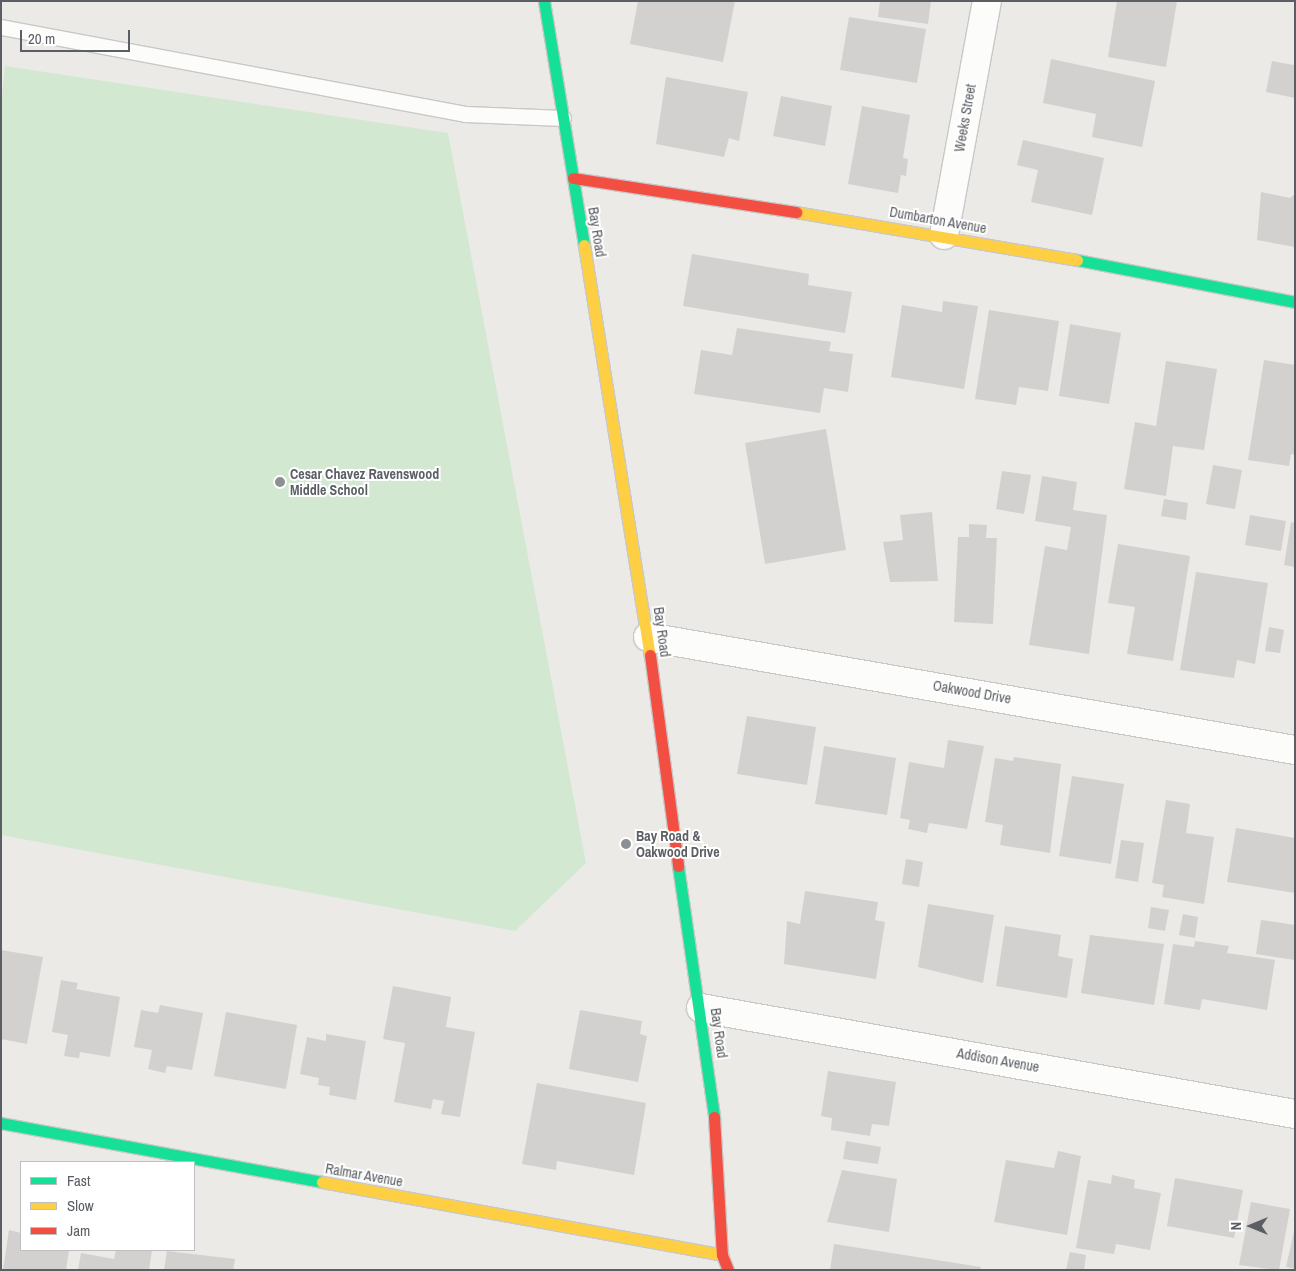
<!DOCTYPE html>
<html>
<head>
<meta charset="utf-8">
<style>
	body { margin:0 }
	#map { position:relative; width:1296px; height:1271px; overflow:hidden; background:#ebeae6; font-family:"Archivo Narrow",sans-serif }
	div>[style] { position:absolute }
	.green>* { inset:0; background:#d3e8d1 }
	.building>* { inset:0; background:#d2d1cf }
	.roads { filter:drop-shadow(1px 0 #c8c8c8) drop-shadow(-1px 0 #c8c8c8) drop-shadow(0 1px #c8c8c8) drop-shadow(0 -1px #c8c8c8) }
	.lane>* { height:15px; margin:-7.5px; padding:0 7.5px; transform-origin:7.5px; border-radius:7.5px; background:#fcfcfb }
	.street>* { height:28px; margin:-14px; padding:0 14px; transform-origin:14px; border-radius:14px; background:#fcfcfb }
	.fast>* { height:11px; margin:-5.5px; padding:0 5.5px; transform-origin:5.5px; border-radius:5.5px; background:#16e098 }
	.slow>* { height:11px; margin:-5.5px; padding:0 5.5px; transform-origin:5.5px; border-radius:5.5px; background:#ffcf43 }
	.jam>* { height:11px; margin:-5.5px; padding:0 5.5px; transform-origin:5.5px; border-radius:5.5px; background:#f24e42 }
	.dots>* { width:14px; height:14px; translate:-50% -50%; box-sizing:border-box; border:2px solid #fff; border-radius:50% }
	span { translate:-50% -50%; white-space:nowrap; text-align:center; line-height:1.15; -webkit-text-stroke:4px #fff; paint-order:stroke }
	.street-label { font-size:14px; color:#5b5f64 }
	.poi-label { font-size:14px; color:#5b5f64; font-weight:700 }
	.left { translate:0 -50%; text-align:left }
	.frame { position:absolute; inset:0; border:2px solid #5b5f64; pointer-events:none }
	.legend { position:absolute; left:20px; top:1161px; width:175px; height:90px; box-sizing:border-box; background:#fff; border:1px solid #bdbfc1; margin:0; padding:6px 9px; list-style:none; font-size:15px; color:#5b5f64 }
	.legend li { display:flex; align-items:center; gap:10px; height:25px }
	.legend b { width:25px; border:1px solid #bdbfc1 }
	.north { position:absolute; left:1226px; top:1201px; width:50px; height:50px; -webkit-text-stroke:4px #fff; paint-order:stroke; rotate:270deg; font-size:14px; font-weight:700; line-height:20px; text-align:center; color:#5b5f64 }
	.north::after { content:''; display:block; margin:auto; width:18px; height:22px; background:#5b5f64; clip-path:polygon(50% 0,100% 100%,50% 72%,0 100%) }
	.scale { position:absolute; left:20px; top:30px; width:110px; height:22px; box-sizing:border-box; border:2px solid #5b5f64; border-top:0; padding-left:6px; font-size:15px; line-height:18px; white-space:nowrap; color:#5b5f64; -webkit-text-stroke:4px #fff; paint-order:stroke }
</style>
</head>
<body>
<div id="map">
	<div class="green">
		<i style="clip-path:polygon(5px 66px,448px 133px,586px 863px,515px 931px,1px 835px,1px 106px)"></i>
	</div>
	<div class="building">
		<i style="clip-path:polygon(638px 1px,735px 1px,723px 62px,630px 44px)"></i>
		<i style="clip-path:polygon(880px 1px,931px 1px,928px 24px,878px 17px)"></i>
		<i style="clip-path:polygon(1117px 1px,1177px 1px,1166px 67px,1108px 57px)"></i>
		<i style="clip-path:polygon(849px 17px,926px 29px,917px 83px,840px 70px)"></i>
		<i style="clip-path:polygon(1051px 59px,1155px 81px,1142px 147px,1092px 137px,1096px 114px,1043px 103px)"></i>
		<i style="clip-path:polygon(1272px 61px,1293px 65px,1295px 62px,1295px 98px,1266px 92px)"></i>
		<i style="clip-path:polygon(666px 77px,748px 92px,739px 141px,729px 138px,724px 157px,656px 144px)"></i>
		<i style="clip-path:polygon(781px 96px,832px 106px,825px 146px,773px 136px)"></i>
		<i style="clip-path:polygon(862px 106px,910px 115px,903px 158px,908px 159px,906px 176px,901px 175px,898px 193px,848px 184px)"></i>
		<i style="clip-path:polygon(1023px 140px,1104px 158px,1092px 215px,1031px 202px,1038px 170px,1017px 165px)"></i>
		<i style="clip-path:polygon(1261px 192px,1290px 198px,1295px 194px,1295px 247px,1257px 240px)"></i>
		<i style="clip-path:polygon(692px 254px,809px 274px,808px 285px,852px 292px,845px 333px,683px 306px)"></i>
		<i style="clip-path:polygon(943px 301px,978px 306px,964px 389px,891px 377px,902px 305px,942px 312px)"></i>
		<i style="clip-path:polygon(989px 310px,1059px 321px,1048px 391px,1019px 387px,1016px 405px,975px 399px)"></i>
		<i style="clip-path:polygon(1070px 324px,1121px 333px,1109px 404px,1059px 396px)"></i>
		<i style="clip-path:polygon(737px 328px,831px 342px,829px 351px,853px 354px,848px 392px,824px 388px,820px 413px,694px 394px,701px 350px,732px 355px)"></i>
		<i style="clip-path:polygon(1264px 360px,1295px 365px,1295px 455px,1291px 454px,1289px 466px,1248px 460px)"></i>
		<i style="clip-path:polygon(1166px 361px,1217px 369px,1204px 450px,1173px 446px,1166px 496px,1124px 489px,1135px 422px,1156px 426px)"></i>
		<i style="clip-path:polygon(826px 429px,846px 550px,765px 564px,745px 443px)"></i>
		<i style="clip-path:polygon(1213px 465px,1242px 470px,1235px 509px,1206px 504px)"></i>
		<i style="clip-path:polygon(1002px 471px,1031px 475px,1024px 514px,996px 509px)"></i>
		<i style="clip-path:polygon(1042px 476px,1077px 482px,1073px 510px,1107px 515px,1089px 654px,1029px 645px,1045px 546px,1067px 550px,1071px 527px,1035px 521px)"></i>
		<i style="clip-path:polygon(1164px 499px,1188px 503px,1186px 520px,1161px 516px)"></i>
		<i style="clip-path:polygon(932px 512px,938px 581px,890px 582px,883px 542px,903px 540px,900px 515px)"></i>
		<i style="clip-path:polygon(1250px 515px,1286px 521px,1281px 551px,1245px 545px)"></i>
		<i style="clip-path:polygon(1291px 522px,1295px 523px,1295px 567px,1284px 565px)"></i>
		<i style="clip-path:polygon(969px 524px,987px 525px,986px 538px,997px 538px,993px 624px,954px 622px,958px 537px,969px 537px)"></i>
		<i style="clip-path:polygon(1118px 544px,1190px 556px,1173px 661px,1127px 654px,1135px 607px,1108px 603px)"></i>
		<i style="clip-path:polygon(1196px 572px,1268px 583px,1255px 664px,1237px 660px,1234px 678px,1180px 670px)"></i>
		<i style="clip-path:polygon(1269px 627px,1284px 630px,1280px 653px,1265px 651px)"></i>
		<i style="clip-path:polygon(747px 716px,816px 727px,807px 785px,737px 774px)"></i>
		<i style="clip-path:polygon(948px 740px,984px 746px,967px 829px,929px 823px,927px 833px,908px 829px,910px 820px,900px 818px,909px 762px,944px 768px)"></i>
		<i style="clip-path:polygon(824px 746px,896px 758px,887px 815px,815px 804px)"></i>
		<i style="clip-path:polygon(1014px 757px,1061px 764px,1050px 853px,1000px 845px,1003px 825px,985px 822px,995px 758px,1013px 761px)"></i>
		<i style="clip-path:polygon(1072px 776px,1124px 784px,1111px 864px,1059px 856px)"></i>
		<i style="clip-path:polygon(1166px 800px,1190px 804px,1186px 833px,1214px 837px,1204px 904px,1162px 897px,1164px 885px,1152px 883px)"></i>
		<i style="clip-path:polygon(1236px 828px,1295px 838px,1295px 893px,1227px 882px)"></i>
		<i style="clip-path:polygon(1121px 840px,1144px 843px,1138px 882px,1115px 878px)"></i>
		<i style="clip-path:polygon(906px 859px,923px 862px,919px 887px,902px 884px)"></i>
		<i style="clip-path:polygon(805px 891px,878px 902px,875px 920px,885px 922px,876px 979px,784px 964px,787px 921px,800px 924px)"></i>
		<i style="clip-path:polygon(928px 904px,994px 915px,983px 983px,918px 967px)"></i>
		<i style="clip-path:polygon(1151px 907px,1169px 910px,1165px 931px,1148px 928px)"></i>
		<i style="clip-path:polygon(1183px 914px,1198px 917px,1195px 938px,1179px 935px)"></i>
		<i style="clip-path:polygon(1261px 920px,1295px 925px,1295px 960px,1256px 954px)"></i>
		<i style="clip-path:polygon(1005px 926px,1061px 935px,1058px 956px,1073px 959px,1067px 998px,996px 986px)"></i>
		<i style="clip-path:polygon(1090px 935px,1164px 944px,1154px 1005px,1081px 993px)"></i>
		<i style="clip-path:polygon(1195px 941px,1229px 946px,1227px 953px,1275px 960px,1267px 1010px,1202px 999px,1200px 1010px,1164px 1004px,1173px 944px,1194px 947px)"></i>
		<i style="clip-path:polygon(1px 950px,43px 957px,27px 1044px,1px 1039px)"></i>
		<i style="clip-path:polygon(61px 980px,78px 983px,76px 989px,120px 997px,110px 1057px,80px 1052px,79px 1058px,64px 1056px,68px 1035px,52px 1032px)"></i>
		<i style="clip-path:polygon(393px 986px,451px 997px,446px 1027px,475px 1032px,460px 1117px,441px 1114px,444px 1101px,433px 1099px,431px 1109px,394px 1102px,405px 1043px,383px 1039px)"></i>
		<i style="clip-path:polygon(160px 1005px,203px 1013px,192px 1070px,167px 1066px,165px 1073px,148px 1069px,152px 1050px,134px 1047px,141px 1010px,158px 1013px)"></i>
		<i style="clip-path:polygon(580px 1010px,642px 1021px,640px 1034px,647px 1036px,638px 1082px,569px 1069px)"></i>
		<i style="clip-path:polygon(226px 1012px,297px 1025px,286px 1089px,214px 1076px)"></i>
		<i style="clip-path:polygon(326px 1034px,366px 1041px,356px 1100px,329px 1095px,330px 1087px,318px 1085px,319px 1078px,300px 1074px,307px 1037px,326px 1041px)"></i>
		<i style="clip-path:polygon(828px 1071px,896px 1082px,889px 1126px,872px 1124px,870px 1136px,831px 1130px,832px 1118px,821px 1116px)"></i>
		<i style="clip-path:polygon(537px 1083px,646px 1103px,634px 1175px,557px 1161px,556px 1170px,522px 1164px)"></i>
		<i style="clip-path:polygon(846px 1141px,881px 1147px,878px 1164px,843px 1159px)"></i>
		<i style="clip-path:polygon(1058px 1151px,1081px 1156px,1067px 1235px,994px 1222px,1006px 1160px,1054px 1168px)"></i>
		<i style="clip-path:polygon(842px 1170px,897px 1179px,889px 1232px,827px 1222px)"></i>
		<i style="clip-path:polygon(1112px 1175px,1135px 1180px,1134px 1188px,1161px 1193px,1150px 1250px,1116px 1244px,1114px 1254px,1076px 1248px,1088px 1180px,1111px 1184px)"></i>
		<i style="clip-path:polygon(1175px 1178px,1243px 1190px,1234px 1238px,1167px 1226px)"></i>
		<i style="clip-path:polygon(1251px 1202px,1290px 1209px,1279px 1270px,1239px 1265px)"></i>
		<i style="clip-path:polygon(1295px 1227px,1295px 1269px,1286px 1267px)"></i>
		<i style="clip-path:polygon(9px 1230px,21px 1233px,21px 1250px,69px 1250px,66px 1270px,3px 1270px)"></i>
		<i style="clip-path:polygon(834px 1244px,981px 1267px,980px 1270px,830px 1270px)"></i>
		<i style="clip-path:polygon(116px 1250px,152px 1250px,149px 1270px,78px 1270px,81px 1253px,114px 1259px)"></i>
		<i style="clip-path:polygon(167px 1251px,235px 1259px,233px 1270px,164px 1270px)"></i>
		<i style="clip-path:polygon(1070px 1252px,1086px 1255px,1084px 1270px,1066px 1270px)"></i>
	</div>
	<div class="roads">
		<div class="lane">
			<i style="left:1px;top:27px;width:472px;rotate:10.6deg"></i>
			<i style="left:465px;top:114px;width:98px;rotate:2.3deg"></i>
		</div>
		<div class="street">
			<i style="left:944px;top:235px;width:238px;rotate:-79.6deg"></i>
			<i style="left:648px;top:637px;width:657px;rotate:9.91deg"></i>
			<i style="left:701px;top:1008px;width:603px;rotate:10.12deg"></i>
		</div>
		<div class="fast">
			<i style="left:544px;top:1px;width:247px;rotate:80.7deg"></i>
			<i style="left:1077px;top:260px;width:222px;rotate:10.9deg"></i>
			<i style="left:678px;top:866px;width:254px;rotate:81.8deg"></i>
			<i style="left:1px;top:1123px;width:326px;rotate:10.4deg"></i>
		</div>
		<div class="slow">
			<i style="left:796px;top:212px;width:285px;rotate:9.7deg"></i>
			<i style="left:584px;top:245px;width:415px;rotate:80.9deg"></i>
			<i style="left:322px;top:1182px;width:407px;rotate:10.3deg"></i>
		</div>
		<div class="jam">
			<i style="left:573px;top:178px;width:226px;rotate:8.7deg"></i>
			<i style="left:650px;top:655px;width:213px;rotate:82.4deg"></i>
			<i style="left:714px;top:1117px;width:138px;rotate:86.7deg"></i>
			<i style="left:722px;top:1255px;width:16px;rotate:68deg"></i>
		</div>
	</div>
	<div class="dots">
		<i style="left:280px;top:482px;background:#8d9092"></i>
		<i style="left:626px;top:844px;background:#8d9092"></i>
	</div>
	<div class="street-label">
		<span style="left:965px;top:118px;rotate:-80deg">Weeks Street</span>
		<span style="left:938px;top:220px;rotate:10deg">Dumbarton Avenue</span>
		<span style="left:597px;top:232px;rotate:81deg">Bay Road</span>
		<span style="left:662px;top:632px;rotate:82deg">Bay Road</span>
		<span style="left:972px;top:692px;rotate:10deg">Oakwood Drive</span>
		<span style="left:719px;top:1033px;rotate:82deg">Bay Road</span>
		<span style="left:998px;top:1060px;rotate:10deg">Addison Avenue</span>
		<span style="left:364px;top:1175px;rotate:10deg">Ralmar Avenue</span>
	</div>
	<div class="poi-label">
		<span class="left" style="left:290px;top:482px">Cesar Chavez Ravenswood<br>Middle School</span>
		<span class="left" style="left:636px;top:844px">Bay Road &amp;<br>Oakwood Drive</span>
	</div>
	<div class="frame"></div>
	<ul class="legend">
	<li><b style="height:6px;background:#16e098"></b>Fast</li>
	<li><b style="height:6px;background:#ffcf43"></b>Slow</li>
	<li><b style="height:6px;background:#f24e42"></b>Jam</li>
	</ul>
	<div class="north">N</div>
	<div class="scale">20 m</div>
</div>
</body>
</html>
